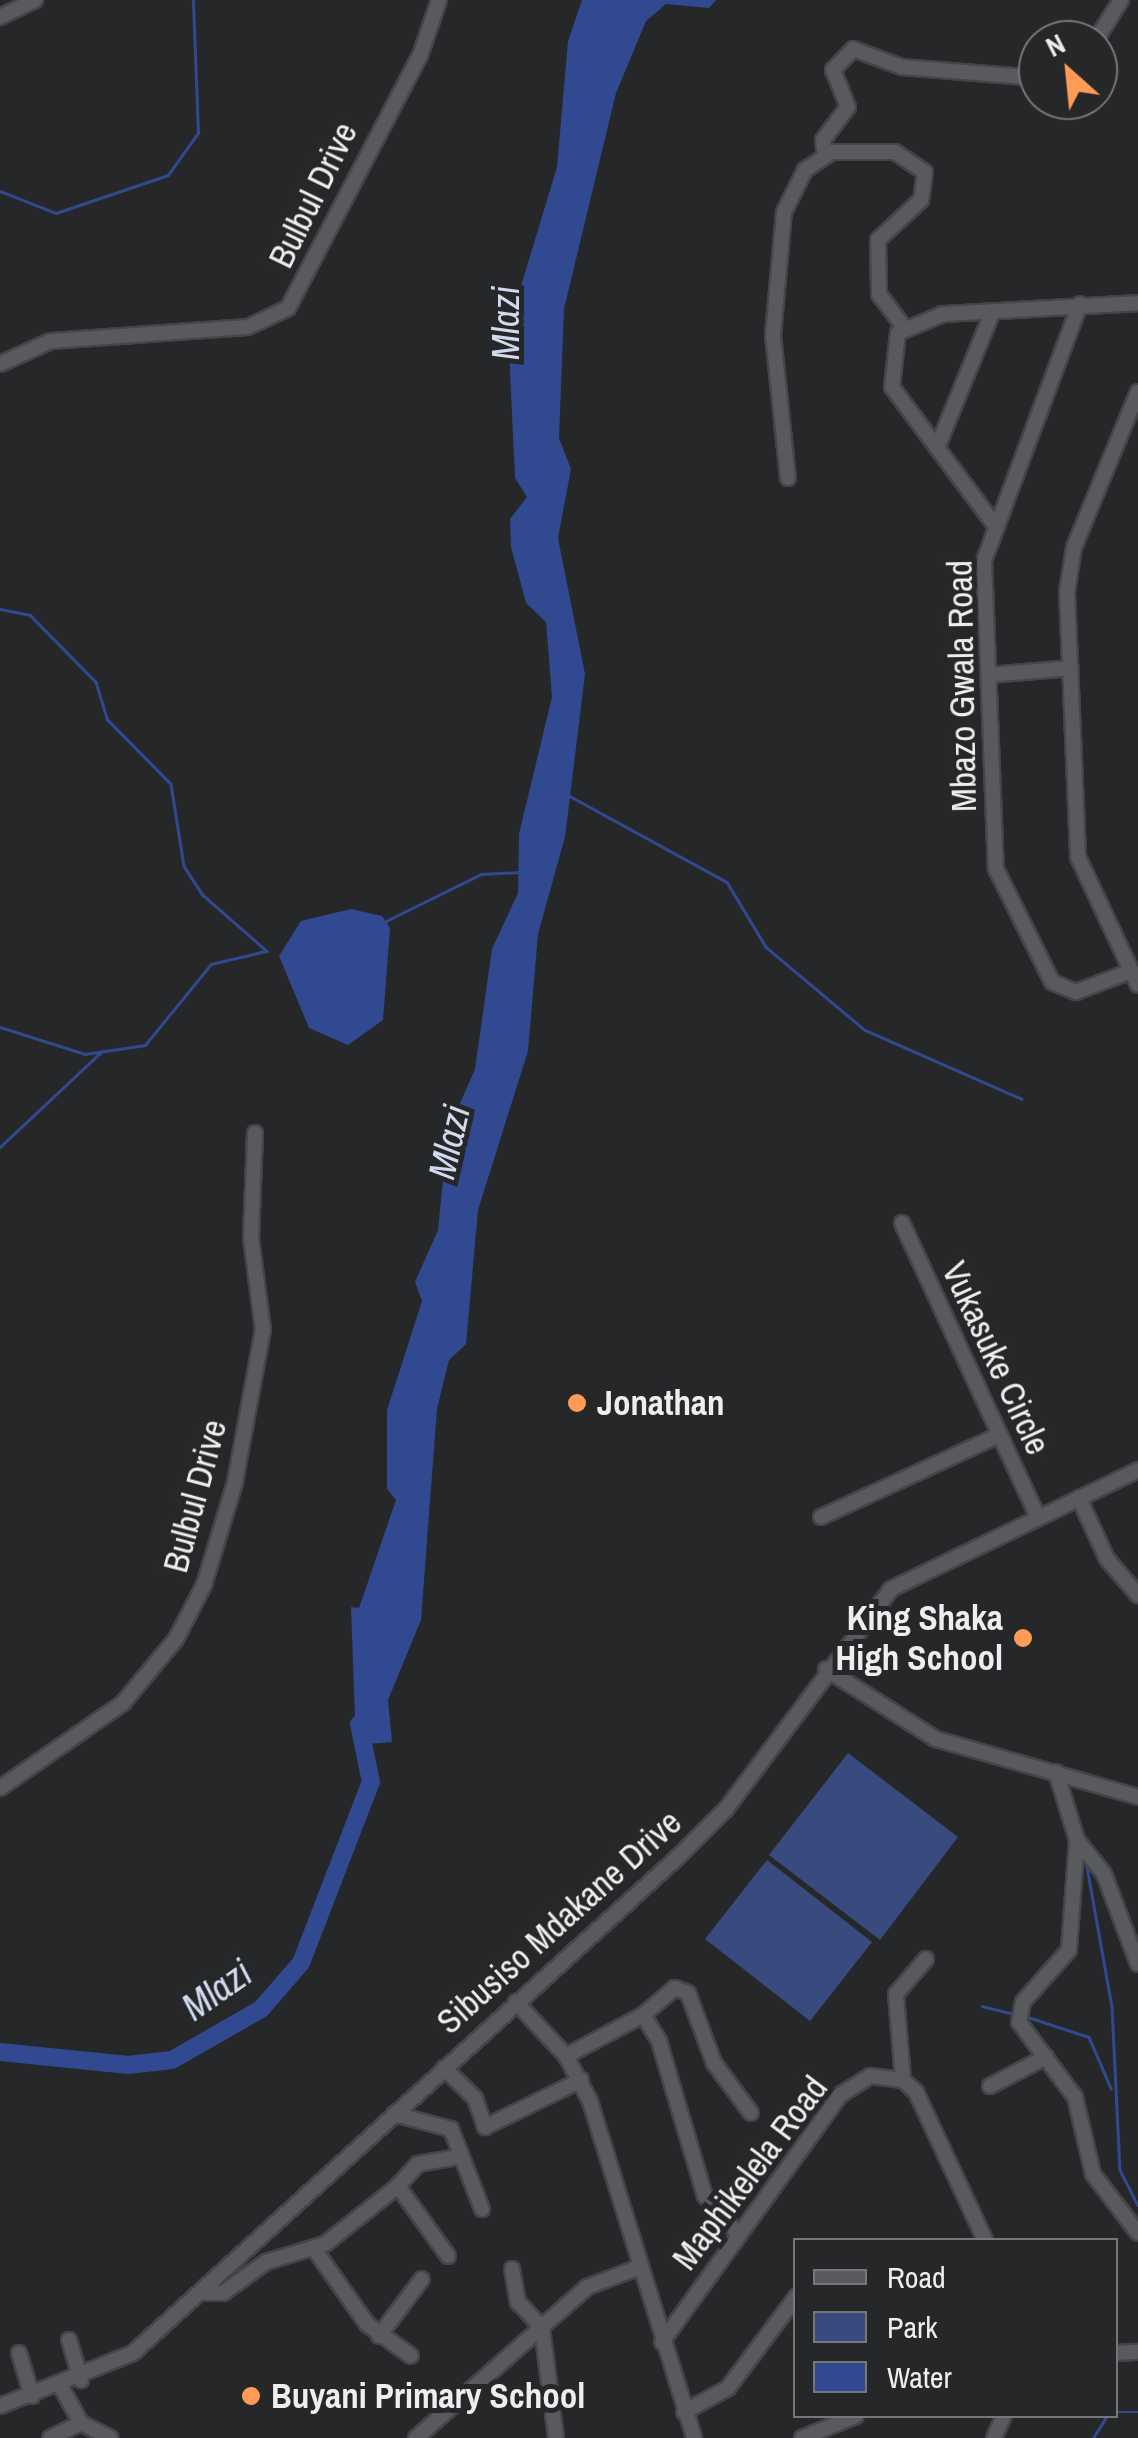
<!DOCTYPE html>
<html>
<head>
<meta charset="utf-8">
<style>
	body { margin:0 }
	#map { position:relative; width:1138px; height:2438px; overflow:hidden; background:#262729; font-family:"Archivo Narrow",sans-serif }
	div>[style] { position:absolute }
	.green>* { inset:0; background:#394b7e }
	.water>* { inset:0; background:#314990 }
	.stream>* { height:2.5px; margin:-1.25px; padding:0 1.25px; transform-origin:1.25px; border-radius:1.25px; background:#314990 }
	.river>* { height:18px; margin:-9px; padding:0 9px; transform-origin:9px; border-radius:9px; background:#314990 }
	.roads { filter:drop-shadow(2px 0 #444547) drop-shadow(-2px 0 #444547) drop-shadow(0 2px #444547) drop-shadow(0 -2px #444547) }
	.minor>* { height:14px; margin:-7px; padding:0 7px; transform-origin:7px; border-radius:7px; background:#595a5d }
	.dots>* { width:28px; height:28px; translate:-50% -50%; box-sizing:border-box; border:5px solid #262729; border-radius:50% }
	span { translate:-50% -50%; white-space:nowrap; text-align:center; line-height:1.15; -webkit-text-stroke:10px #262729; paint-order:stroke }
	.street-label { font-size:35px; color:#edeeef }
	.poi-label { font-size:35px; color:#edeeef; font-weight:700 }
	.left { translate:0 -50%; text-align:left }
	.right { translate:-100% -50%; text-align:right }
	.water-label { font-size:38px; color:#d1daef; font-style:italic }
	.legend { position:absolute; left:793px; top:2238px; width:325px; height:180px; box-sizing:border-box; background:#262729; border:2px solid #767778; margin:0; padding:12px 18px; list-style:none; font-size:30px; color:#edeeef }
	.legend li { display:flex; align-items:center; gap:20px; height:50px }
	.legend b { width:50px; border:2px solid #767778 }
	.north { position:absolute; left:1018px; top:20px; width:100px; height:100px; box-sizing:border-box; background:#262729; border:2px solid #767778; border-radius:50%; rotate:333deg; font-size:28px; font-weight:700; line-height:40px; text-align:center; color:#edeeef }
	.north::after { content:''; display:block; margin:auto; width:35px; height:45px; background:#fe9c57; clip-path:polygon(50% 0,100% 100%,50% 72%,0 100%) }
</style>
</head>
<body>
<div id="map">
	<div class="green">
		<i style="clip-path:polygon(848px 1753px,958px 1837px,880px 1940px,769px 1855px)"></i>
		<i style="clip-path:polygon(767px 1860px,872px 1942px,810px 2021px,705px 1939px)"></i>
	</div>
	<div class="water">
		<i style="clip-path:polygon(582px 0,716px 0,709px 8px,666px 4px,646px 21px,616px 93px,564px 309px,559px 438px,571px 469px,558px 538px,585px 674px,565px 837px,538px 934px,528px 1051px,478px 1210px,466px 1344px,449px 1360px,437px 1409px,421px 1620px,388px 1700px,392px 1742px,356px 1745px,351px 1607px,359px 1608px,396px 1500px,387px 1489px,387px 1410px,422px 1301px,415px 1282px,438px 1230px,448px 1131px,475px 1069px,492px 949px,518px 893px,519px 834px,552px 697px,546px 622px,526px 603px,511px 547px,510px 519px,527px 497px,515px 478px,508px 329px,557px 167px,568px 41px)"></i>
		<i style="clip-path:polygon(351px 909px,382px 916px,390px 928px,383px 1020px,348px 1045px,309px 1028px,279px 956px,301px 921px)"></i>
	</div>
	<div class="stream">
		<i style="left:0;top:191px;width:60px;rotate:21.4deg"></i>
		<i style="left:56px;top:213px;width:118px;rotate:-18.7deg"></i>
		<i style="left:168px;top:175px;width:52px;rotate:-54.5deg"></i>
		<i style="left:198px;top:133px;width:133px;rotate:-92.2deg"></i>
		<i style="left:0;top:609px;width:31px;rotate:11deg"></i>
		<i style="left:30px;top:615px;width:94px;rotate:45.4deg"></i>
		<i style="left:96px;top:682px;width:39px;rotate:73deg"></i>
		<i style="left:107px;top:719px;width:91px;rotate:45.4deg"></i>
		<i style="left:171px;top:784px;width:83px;rotate:81deg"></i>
		<i style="left:184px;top:866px;width:35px;rotate:57deg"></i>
		<i style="left:203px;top:895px;width:85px;rotate:41.2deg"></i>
		<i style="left:568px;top:795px;width:181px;rotate:28.7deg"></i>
		<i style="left:727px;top:882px;width:76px;rotate:59deg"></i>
		<i style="left:766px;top:947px;width:129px;rotate:40deg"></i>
		<i style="left:865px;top:1030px;width:171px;rotate:23.7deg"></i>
		<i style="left:386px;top:921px;width:106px;rotate:-26.3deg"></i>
		<i style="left:481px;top:874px;width:41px;rotate:-2.8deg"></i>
		<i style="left:0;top:1027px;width:89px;rotate:17.6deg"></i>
		<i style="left:85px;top:1054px;width:61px;rotate:-8.5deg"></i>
		<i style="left:145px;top:1045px;width:104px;rotate:-50.8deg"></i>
		<i style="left:211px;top:964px;width:57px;rotate:-13.3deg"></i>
		<i style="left:0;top:1147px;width:139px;rotate:-43.2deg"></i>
		<i style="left:1086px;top:1861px;width:148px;rotate:79.9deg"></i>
		<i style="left:1112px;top:2007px;width:163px;rotate:87.2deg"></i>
		<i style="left:1120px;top:2170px;width:39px;rotate:63deg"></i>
		<i style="left:982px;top:2006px;width:34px;rotate:14deg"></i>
		<i style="left:1028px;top:2017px;width:64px;rotate:18.2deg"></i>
		<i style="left:1089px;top:2037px;width:56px;rotate:66.7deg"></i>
		<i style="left:1116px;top:2412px;width:22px"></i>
		<i style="left:1093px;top:2438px;width:26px;rotate:-58deg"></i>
	</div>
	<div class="river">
		<i style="left:0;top:2052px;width:129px;rotate:5.8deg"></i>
		<i style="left:128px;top:2065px;width:44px;rotate:-6.5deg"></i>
		<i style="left:172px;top:2060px;width:103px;rotate:-29.8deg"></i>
		<i style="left:261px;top:2009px;width:61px;rotate:-49deg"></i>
		<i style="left:301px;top:1963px;width:194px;rotate:-68.9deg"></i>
		<i style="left:371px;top:1782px;width:59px;rotate:-101.7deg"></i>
	</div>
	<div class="roads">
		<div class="minor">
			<i style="left:0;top:17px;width:39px;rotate:-26deg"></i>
			<i style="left:1096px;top:40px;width:47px;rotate:-58deg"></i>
			<i style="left:825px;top:155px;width:15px;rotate:-98deg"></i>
			<i style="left:823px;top:140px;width:41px;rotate:-52.9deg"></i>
			<i style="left:848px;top:107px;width:40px;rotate:-112deg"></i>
			<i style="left:833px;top:70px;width:29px;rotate:-46deg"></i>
			<i style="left:853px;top:49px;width:52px;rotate:20.2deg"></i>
			<i style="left:902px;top:67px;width:136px;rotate:4.6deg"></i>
			<i style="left:1080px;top:304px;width:274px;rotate:110.5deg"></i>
			<i style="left:984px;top:561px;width:308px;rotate:87.8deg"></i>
			<i style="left:996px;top:869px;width:126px;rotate:63.6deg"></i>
			<i style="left:1052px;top:982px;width:26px;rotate:23deg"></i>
			<i style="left:1076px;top:992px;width:59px;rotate:-20.9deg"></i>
			<i style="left:0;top:364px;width:56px;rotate:-24.3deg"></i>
			<i style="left:51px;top:341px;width:197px;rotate:-4.1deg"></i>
			<i style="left:248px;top:327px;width:44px;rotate:-25.4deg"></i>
			<i style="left:288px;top:308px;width:284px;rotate:-62.4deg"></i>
			<i style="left:420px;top:56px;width:59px;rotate:-71.3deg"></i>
			<i style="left:1138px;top:392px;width:168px;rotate:112.4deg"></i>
			<i style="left:1074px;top:547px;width:46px;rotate:98.8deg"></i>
			<i style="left:1067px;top:592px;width:265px;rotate:87.6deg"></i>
			<i style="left:1078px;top:857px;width:141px;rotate:64.9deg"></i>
			<i style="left:937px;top:448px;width:148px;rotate:-67.8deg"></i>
			<i style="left:788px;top:478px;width:144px;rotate:-96deg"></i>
			<i style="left:773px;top:335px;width:123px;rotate:-84.9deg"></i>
			<i style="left:784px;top:212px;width:47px;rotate:-63.4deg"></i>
			<i style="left:805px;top:170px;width:32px;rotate:-34deg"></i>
			<i style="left:832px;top:152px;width:63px"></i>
			<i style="left:895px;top:152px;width:36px;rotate:34deg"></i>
			<i style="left:925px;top:172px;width:28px;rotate:98deg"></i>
			<i style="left:921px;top:200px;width:59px;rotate:137.1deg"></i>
			<i style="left:878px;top:240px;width:54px;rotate:88.9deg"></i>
			<i style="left:879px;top:294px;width:40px;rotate:53deg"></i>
			<i style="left:994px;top:524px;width:171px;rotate:-126.7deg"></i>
			<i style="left:892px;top:387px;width:54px;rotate:-83.7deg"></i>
			<i style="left:898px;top:333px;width:49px;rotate:-22.9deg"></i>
			<i style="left:943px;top:314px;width:195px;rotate:-3.2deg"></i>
			<i style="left:990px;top:675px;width:81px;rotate:-4.9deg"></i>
			<i style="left:902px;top:1223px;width:325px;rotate:65.2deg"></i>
			<i style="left:1079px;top:1498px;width:67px;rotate:65.3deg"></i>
			<i style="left:1107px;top:1559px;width:48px;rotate:49.3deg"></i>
			<i style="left:821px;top:1517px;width:196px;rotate:-24.7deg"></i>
			<i style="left:826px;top:1669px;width:130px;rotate:32.5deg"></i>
			<i style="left:936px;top:1739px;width:210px;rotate:16deg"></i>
			<i style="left:1056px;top:1772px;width:71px;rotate:72.8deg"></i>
			<i style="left:1077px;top:1840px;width:110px;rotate:94.2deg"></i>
			<i style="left:1069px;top:1950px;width:69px;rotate:131.5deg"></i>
			<i style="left:1023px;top:2002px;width:20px;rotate:101deg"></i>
			<i style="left:1019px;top:2022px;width:94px;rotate:53.3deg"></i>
			<i style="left:1075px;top:2097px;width:79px;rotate:76.8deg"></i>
			<i style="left:1093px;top:2174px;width:74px;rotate:52.7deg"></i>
			<i style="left:0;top:1788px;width:150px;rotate:-34.6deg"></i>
			<i style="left:123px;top:1703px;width:83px;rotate:-50.4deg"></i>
			<i style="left:176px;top:1639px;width:61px;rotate:-62.6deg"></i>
			<i style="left:204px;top:1585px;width:108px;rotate:-73.2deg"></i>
			<i style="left:235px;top:1482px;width:155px;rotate:-79.6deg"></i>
			<i style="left:263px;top:1330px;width:93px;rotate:-97.4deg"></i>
			<i style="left:251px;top:1238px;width:105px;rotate:-87.8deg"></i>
			<i style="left:1077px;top:1840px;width:43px;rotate:51.5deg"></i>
			<i style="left:1104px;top:1874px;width:96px;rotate:69.3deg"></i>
			<i style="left:516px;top:2002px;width:74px;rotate:47.2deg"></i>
			<i style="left:566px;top:2056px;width:51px;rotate:61.9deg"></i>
			<i style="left:590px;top:2101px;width:353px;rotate:72.8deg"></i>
			<i style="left:643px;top:2015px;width:42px;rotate:-40.2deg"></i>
			<i style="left:675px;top:1988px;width:14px;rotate:21deg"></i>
			<i style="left:688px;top:1993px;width:75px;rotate:69.6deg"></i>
			<i style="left:714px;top:2063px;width:62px;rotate:53.5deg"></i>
			<i style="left:566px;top:2056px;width:87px;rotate:-28deg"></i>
			<i style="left:643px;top:2015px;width:31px;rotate:58deg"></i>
			<i style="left:659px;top:2041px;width:162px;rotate:73.5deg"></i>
			<i style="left:705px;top:2196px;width:52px;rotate:48.9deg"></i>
			<i style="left:444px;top:2068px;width:43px;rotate:44.1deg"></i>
			<i style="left:475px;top:2098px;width:31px;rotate:71deg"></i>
			<i style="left:485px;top:2127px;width:107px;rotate:-26.1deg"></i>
			<i style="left:903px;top:2080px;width:86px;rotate:-94.7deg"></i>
			<i style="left:896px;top:1994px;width:46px;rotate:-49.4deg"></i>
			<i style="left:990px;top:2086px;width:63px;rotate:-27.4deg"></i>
			<i style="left:394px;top:2114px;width:59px;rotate:14.7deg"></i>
			<i style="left:451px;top:2129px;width:86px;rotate:68.8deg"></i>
			<i style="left:398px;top:2186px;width:30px;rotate:-48deg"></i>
			<i style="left:418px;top:2164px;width:41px;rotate:-9.9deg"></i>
			<i style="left:315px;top:2250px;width:90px;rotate:54.9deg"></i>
			<i style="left:367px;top:2324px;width:54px;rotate:36deg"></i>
			<i style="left:512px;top:2269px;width:34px;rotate:80deg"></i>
			<i style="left:518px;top:2302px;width:35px;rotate:47deg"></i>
			<i style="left:200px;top:2293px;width:23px"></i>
			<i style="left:223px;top:2293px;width:53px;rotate:-35.8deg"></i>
			<i style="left:266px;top:2262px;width:62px;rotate:-17deg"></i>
			<i style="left:325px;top:2244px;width:93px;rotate:-38.5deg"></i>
			<i style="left:398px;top:2186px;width:86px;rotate:54.5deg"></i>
			<i style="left:542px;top:2328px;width:111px;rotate:82.7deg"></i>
			<i style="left:379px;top:2336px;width:71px;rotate:-53deg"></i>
			<i style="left:69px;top:2340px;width:42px;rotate:73.3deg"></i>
			<i style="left:662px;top:2342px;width:304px;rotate:-54.2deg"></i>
			<i style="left:840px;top:2095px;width:36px;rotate:-32deg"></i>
			<i style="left:870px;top:2076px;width:33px;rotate:7deg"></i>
			<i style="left:903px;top:2080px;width:18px;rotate:43deg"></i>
			<i style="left:916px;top:2092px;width:163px;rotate:65deg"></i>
			<i style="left:19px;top:2353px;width:45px;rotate:73.2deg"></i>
			<i style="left:1116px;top:2353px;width:22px;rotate:-3deg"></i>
			<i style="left:61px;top:2387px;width:41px;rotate:60.9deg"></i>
			<i style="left:81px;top:2423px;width:33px;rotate:27deg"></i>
			<i style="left:0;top:2406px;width:143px;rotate:-21.7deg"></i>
			<i style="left:133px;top:2353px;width:737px;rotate:-42.31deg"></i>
			<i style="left:678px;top:1857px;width:68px;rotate:-45deg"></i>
			<i style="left:726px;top:1809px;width:275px;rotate:-53.1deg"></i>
			<i style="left:891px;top:1589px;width:274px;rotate:-25.7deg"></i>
			<i style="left:684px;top:2412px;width:50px;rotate:-28.6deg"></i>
			<i style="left:728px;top:2388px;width:114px;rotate:-53.2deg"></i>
			<i style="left:50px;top:2438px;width:34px;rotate:-26deg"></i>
			<i style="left:416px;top:2438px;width:228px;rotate:-41.4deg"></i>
			<i style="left:587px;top:2287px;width:57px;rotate:-20.7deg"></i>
			<i style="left:802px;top:2438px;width:58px;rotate:-22.2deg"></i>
			<i style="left:994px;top:2438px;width:24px;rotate:-66deg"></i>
		</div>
	</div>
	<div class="dots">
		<i style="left:577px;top:1403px;background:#fe9c57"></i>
		<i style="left:1023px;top:1638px;background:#fe9c57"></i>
		<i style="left:251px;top:2396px;background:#fe9c57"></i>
	</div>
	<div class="street-label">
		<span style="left:313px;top:195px;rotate:-64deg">Bulbul Drive</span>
		<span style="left:962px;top:686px;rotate:-91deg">Mbazo Gwala Road</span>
		<span style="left:996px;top:1358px;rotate:65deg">Vukasuke Circle</span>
		<span style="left:195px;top:1496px;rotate:-75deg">Bulbul Drive</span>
		<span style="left:559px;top:1922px;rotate:-42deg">Sibusiso Mdakane Drive</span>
		<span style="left:750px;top:2173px;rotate:-53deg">Maphikelela Road</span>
	</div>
	<div class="poi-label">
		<span class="left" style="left:597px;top:1403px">Jonathan</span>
		<span class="right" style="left:1003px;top:1638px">King Shaka<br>High School</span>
		<span class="left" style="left:271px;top:2396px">Buyani Primary School</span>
	</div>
	<div class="water-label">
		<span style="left:506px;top:323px;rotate:-90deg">Mlazi</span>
		<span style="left:449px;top:1142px;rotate:-77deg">Mlazi</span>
		<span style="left:217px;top:1990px;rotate:-35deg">Mlazi</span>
	</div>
	<ul class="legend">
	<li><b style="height:12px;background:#595a5d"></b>Road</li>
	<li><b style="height:28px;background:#394b7e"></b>Park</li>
	<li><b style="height:28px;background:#314990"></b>Water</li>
	</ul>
	<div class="north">N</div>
</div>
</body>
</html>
